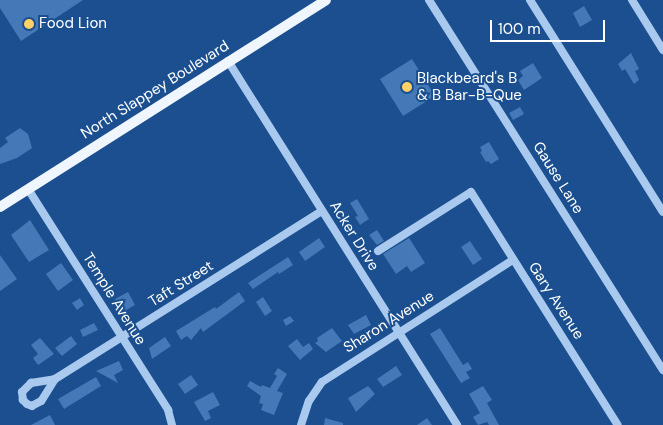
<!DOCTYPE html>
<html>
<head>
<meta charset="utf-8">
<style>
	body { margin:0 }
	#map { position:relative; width:663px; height:425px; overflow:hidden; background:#1b4f8f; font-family:"DM Sans",sans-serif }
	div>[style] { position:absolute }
	.building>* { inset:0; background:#4478b7 }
	.minor>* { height:8px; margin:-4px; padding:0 4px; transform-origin:4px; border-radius:4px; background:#a9c9ee }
	.major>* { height:10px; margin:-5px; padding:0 5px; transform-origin:5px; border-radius:5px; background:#f0f6ff }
	.dots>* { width:14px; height:14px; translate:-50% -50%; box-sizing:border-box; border:2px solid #1b4f8f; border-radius:50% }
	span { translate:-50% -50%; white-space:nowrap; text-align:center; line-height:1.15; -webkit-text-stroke:4px #1b4f8f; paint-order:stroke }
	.poi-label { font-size:15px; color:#fff }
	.left { translate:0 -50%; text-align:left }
	.street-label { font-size:15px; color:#fff }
	.scale { position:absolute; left:490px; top:20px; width:115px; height:22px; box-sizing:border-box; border:2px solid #fff; border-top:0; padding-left:6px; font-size:15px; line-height:18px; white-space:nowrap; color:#fff; -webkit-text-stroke:4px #1b4f8f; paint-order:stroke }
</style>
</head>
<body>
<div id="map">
	<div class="building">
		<i style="clip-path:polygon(0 0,83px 0,21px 41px,0 8px)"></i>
		<i style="clip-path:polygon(584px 6px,592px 20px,580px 27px,573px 13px)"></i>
		<i style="clip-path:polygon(631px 53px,639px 69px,635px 71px,639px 80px,634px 84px,625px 69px,622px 71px,618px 64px)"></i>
		<i style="clip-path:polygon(412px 59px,435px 96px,403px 116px,380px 79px)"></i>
		<i style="clip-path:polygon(533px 63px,542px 78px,524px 90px,518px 80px,523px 76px,520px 71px)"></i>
		<i style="clip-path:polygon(520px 107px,524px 114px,513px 120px,509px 113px)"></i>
		<i style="clip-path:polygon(20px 128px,28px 134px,32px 148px,17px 158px,0 164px,0 148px,8px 142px,5px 138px)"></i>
		<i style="clip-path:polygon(489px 142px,499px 159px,491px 164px,488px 161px,486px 162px,480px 152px,482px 151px,480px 147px)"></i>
		<i style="clip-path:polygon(357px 199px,369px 219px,360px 225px,355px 217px,358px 216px,350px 203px)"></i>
		<i style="clip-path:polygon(30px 220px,49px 250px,29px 262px,11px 235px)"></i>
		<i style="clip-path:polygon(377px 230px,384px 241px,377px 245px,369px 235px)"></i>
		<i style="clip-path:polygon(319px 238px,325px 247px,305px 261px,299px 252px)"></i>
		<i style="clip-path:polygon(409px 238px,425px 263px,411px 272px,407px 266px,396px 274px,383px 254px)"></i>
		<i style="clip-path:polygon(470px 241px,482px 259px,473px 265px,461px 247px)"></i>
		<i style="clip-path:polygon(0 255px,17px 279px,0 291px)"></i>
		<i style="clip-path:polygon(288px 257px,293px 265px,279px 274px,278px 272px,253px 289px,248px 283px)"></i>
		<i style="clip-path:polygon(61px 263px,73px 280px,58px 291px,46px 274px)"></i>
		<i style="clip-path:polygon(128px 292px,135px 305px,123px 312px,115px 299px)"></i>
		<i style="clip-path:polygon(239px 292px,245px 301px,203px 332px,201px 328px,191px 340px,187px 336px,181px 340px,176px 331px,215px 307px,216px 309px)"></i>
		<i style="clip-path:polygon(263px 297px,272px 311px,265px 316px,256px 302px)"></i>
		<i style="clip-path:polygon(80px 298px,84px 305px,77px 310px,72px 303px)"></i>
		<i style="clip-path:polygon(366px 315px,371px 325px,354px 334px,348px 325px)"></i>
		<i style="clip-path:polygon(290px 316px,294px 321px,286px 326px,283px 320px)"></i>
		<i style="clip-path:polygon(94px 323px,98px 330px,83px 337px,80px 330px)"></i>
		<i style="clip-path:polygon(332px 328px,342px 341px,326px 352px,315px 343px,318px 341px,317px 338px)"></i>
		<i style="clip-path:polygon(440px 328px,463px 365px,468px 362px,472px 369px,466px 372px,470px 378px,461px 383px,430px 334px)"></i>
		<i style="clip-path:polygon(71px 336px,77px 344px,62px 356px,55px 348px)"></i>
		<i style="clip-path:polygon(165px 337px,171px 346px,152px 359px,149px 348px)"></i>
		<i style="clip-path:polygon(40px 338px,54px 354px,38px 365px,33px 358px,38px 354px,31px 345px)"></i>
		<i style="clip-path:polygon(297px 339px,303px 347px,309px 343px,313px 349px,300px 360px,288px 346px)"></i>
		<i style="clip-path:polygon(119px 361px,123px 370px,114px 375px,118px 383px,96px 371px)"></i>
		<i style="clip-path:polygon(396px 366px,402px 375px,383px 387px,377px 379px)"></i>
		<i style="clip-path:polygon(278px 368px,287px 374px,277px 391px,283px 393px,274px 415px,261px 410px,263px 404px,259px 403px,261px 396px,247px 386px,250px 381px,261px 387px,262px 385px,270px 388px,277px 376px,274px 374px)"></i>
		<i style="clip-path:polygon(191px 375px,198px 385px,185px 394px,178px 384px)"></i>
		<i style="clip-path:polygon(96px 377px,101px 386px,64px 409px,58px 399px)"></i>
		<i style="clip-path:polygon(368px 386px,375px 394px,356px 412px,348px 398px)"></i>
		<i style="clip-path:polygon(483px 386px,492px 400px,487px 403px,499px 425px,489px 425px,487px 422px,478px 425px,473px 417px,480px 413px,469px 394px)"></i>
		<i style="clip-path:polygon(213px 392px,220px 405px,208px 411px,211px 418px,205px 421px,194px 402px)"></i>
		<i style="clip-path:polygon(50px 415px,55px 425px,31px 425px)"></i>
		<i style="clip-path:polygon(325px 418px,343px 423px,343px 425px,324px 425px)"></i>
		<i style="clip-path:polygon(427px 418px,432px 425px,417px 425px)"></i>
	</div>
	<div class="minor">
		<i style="left:429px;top:0;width:438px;rotate:57.7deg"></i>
		<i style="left:530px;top:0;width:250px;rotate:57.9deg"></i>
		<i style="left:632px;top:0;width:59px;rotate:58.2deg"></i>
		<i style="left:228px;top:61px;width:430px;rotate:57.8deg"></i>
		<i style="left:28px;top:189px;width:262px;rotate:57.6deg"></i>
		<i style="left:168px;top:410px;width:16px;rotate:75deg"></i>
		<i style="left:378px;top:251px;width:110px;rotate:-32.4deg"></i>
		<i style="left:471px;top:192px;width:275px;rotate:57.8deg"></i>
		<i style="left:55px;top:379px;width:26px;rotate:122deg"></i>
		<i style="left:41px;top:401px;width:10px;rotate:151deg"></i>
		<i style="left:32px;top:406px;width:5px;rotate:-158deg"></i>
		<i style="left:27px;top:404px;width:6px;rotate:-135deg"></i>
		<i style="left:23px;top:400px;width:8px;rotate:-97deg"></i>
		<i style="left:22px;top:392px;width:13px;rotate:-45deg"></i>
		<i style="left:31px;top:383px;width:24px;rotate:-9deg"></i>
		<i style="left:55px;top:379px;width:315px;rotate:-32.2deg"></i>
		<i style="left:301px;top:425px;width:25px;rotate:-72deg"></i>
		<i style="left:309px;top:401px;width:23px;rotate:-56deg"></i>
		<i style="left:322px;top:382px;width:227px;rotate:-32.6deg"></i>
	</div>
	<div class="major">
		<i style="left:0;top:207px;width:386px;rotate:-32.4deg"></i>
	</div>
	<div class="dots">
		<i style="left:29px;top:24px;background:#ffd166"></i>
		<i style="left:407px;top:87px;background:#ffd166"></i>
	</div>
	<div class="poi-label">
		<span class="left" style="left:39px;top:24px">Food Lion</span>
		<span class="left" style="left:417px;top:87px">Blackbeard's B<br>&amp; B Bar-B-Que</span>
	</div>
	<div class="street-label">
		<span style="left:155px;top:90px;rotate:-32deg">North Slappey Boulevard</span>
		<span style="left:558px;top:178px;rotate:58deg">Gause Lane</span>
		<span style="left:354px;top:236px;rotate:58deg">Acker Drive</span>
		<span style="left:181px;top:284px;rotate:-32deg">Taft Street</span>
		<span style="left:114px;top:299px;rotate:58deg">Temple Avenue</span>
		<span style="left:556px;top:301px;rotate:57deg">Gary Avenue</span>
		<span style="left:389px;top:322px;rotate:-32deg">Sharon Avenue</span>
	</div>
	<div class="scale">100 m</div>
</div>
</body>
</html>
